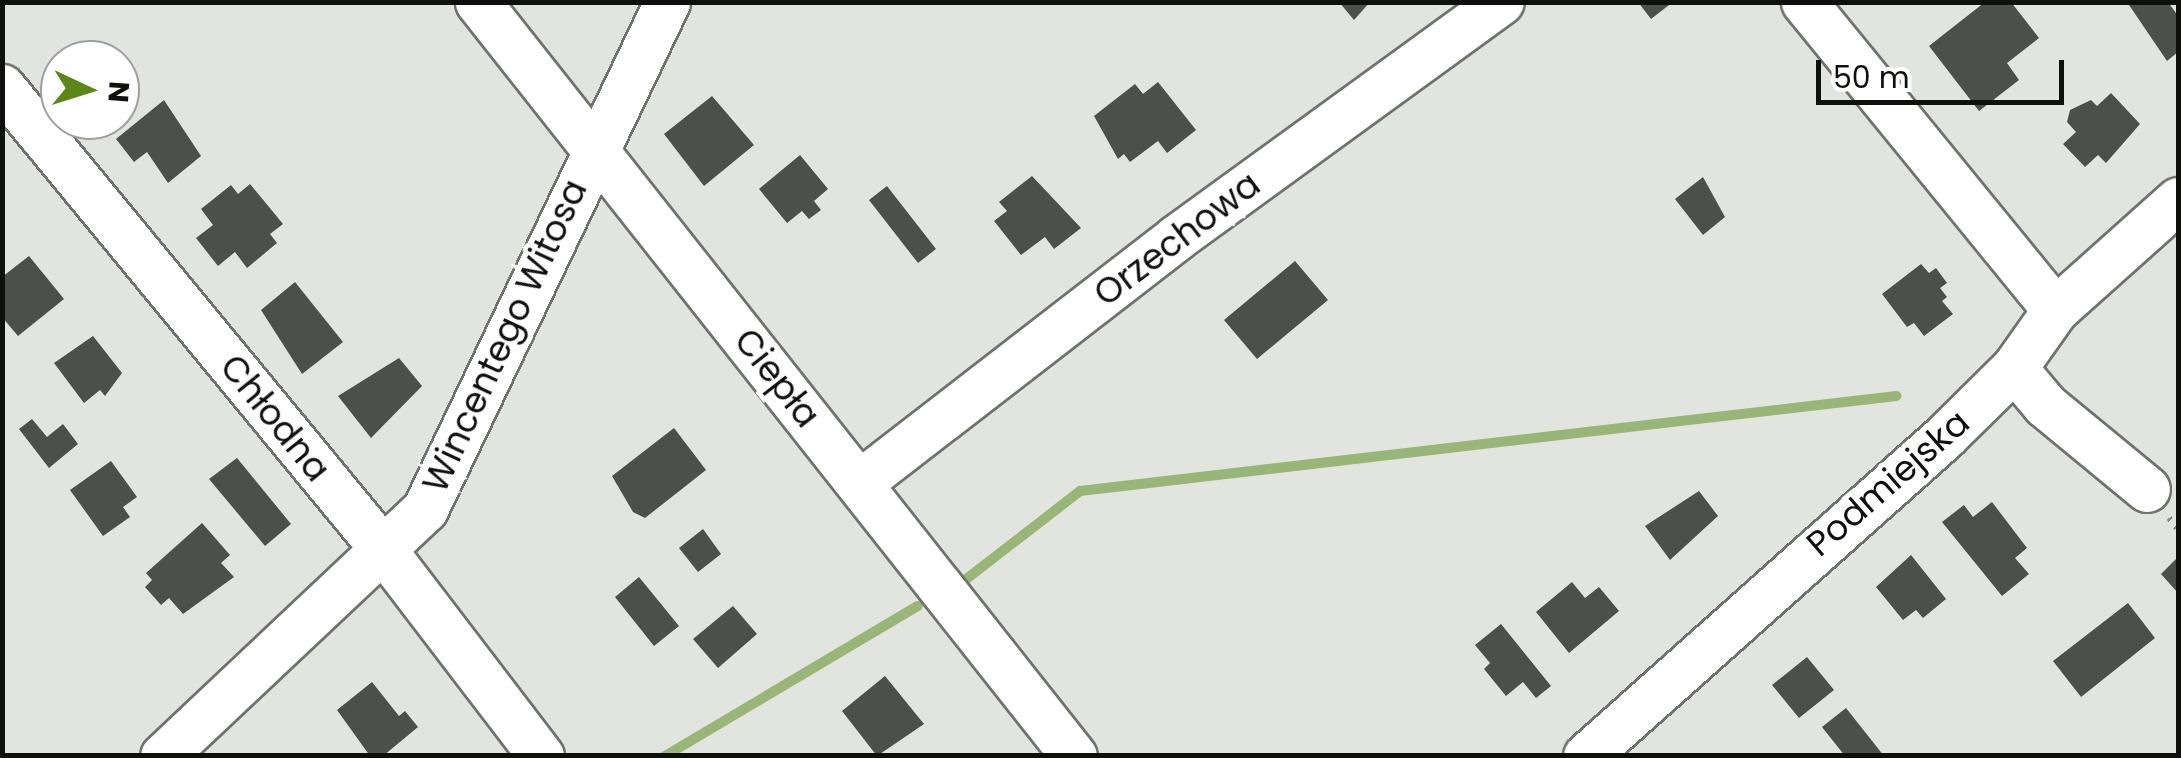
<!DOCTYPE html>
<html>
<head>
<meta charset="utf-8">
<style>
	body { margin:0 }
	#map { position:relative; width:2181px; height:758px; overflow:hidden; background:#e2e5df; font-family:Poppins,sans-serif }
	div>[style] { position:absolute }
	.stream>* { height:10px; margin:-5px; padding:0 5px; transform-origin:5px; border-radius:5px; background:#97b677 }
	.building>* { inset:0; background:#4c4f4a }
	.path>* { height:6px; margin-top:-3px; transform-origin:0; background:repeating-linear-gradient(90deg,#858783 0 2.5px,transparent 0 10.5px) }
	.roads { filter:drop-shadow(2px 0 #6f726d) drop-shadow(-2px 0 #6f726d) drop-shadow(0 2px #6f726d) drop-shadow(0 -2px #6f726d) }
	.minor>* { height:45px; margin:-22.5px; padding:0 22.5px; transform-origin:22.5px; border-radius:22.5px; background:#fff }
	span { translate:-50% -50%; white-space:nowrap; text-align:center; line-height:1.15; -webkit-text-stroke:10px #fff; paint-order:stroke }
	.street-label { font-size:35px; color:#0f100e }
	.frame { position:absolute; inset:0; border:5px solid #0f100e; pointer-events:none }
	.north { position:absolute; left:40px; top:40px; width:100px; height:100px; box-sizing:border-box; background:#fff; border:2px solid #9f9f9f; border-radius:50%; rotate:94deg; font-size:28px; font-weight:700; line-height:40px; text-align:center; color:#0f100e }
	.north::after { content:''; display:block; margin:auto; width:35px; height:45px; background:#5a8716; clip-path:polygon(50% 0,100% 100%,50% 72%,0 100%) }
	.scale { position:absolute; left:1816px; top:60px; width:248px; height:45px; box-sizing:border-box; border:5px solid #0f100e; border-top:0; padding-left:12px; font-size:30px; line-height:35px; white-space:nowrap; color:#0f100e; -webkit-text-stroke:8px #fff; paint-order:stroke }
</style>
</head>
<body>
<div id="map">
	<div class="stream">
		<i style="left:965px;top:580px;width:145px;rotate:-37.7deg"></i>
		<i style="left:1080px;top:491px;width:822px;rotate:-6.64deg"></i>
		<i style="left:665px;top:756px;width:294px;rotate:-30.7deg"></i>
	</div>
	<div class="building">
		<i style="clip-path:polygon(1339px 2px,1370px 2px,1354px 20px)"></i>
		<i style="clip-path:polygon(1638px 2px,1673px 2px,1651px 19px)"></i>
		<i style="clip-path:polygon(1985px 2px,2011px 2px,2039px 38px,2007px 63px,2019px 80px,1979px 111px,1929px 46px)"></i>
		<i style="clip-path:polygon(2127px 2px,2168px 2px,2178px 16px,2178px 52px,2167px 61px)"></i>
		<i style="clip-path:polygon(1158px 82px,1196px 130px,1167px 153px,1158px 141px,1130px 162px,1124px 154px,1118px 159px,1094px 116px,1135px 84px,1143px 94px)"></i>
		<i style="clip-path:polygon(2111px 93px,2140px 124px,2106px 163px,2098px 155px,2085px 167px,2063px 144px,2076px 132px,2067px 122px,2070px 110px,2091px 100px,2097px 106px)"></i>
		<i style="clip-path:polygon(712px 96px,754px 145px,704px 186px,664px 134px)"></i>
		<i style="clip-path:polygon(164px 100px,201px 156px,168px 183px,147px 152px,134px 162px,116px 139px)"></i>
		<i style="clip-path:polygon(800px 155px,828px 189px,814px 201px,821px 210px,809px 219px,802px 211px,787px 223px,759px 189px)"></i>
		<i style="clip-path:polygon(1032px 176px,1081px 228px,1054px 249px,1045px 237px,1021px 255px,994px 221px,1007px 211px,999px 202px)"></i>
		<i style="clip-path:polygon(1703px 177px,1725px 217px,1703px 235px,1675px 199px)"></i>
		<i style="clip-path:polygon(250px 184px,283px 224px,270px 234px,277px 243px,247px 268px,235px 252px,218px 266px,196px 238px,213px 225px,201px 209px,231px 185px,238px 194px)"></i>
		<i style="clip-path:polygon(887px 186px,936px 249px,918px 263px,869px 200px)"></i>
		<i style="clip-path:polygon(29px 256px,64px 299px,18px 336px,2px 317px,2px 277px)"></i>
		<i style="clip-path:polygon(1295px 261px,1328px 300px,1257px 359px,1224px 320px)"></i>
		<i style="clip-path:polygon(1921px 264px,1929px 273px,1936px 268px,1947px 283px,1940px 288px,1947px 297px,1942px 301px,1953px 314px,1924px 336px,1914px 323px,1907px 327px,1882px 294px)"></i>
		<i style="clip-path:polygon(295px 282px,343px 342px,302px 374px,261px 310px)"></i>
		<i style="clip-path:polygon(93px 336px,122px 373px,105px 396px,100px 390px,84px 403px,54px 363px)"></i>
		<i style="clip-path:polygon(399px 358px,422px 386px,371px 438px,338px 396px)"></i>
		<i style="clip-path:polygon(32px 419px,47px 437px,63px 424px,78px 444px,49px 468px,19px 429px)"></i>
		<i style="clip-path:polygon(674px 428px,706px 470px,645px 518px,633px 512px,612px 476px)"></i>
		<i style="clip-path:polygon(237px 458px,291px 524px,265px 546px,209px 479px)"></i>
		<i style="clip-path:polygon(111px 461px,137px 497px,123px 507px,130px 517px,103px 536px,70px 490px)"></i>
		<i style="clip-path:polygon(1699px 491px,1718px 516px,1670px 560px,1645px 526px)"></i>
		<i style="clip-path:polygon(1992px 502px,2027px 548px,2015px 558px,2029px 574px,2002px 596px,1942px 522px,1964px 505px,1973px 517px)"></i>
		<i style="clip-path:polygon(202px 523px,230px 555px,221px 563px,234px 577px,183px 614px,169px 598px,161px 605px,145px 587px,152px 580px,146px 573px)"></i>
		<i style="clip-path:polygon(703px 529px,721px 554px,698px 572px,679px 548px)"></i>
		<i style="clip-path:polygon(1911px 555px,1946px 599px,1923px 618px,1916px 610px,1903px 620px,1876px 587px)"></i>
		<i style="clip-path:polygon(2178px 557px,2178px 593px,2161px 574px)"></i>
		<i style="clip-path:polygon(639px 577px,679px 626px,654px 646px,615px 597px)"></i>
		<i style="clip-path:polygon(1572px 582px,1585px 598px,1599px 587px,1619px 611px,1569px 653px,1536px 612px)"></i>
		<i style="clip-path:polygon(2128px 603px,2155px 638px,2081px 697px,2053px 661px)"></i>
		<i style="clip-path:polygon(733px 606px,757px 634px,718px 668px,693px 639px)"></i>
		<i style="clip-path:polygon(1501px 624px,1551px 686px,1536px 698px,1523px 682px,1506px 696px,1484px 669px,1490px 663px,1475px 645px)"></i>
		<i style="clip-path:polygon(1807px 657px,1834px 690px,1799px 718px,1772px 685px)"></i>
		<i style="clip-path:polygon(885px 676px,924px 724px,877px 756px,842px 711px)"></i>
		<i style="clip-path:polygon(372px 682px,399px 716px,405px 711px,418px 727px,383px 756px,370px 756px,337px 710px)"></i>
		<i style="clip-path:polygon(1846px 708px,1884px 756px,1845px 756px,1822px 727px)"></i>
	</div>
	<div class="path">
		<i style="left:2169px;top:518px;width:15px;rotate:53deg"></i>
	</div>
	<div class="roads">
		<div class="minor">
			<i style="left:478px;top:2px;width:961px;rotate:51.68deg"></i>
			<i style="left:1804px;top:2px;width:397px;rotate:50.8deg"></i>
			<i style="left:2px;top:87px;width:597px;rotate:50.5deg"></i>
			<i style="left:382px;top:548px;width:262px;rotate:52.6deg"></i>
			<i style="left:2014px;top:368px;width:48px;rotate:50deg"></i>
			<i style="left:2045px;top:405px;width:132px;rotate:39.5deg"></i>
			<i style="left:859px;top:483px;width:402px;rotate:-37.7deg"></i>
			<i style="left:1177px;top:237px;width:400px;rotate:-36deg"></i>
			<i style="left:163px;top:756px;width:360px;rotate:-43.3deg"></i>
			<i style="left:425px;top:509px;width:562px;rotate:-64.48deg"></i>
			<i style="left:1586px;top:756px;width:481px;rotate:-41.7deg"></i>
			<i style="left:1945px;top:436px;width:97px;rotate:-44.6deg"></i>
			<i style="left:2014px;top:368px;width:71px;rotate:-54.7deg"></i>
			<i style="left:2055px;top:310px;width:165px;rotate:-41.8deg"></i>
		</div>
	</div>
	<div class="street-label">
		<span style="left:1177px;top:239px;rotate:-37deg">Orzechowa</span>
		<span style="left:505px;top:336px;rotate:-65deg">Wincentego Witosa</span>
		<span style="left:777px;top:378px;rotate:52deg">Ciepła</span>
		<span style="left:275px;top:418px;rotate:51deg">Chłodna</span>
		<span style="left:1888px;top:483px;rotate:-41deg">Podmiejska</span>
	</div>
	<div class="frame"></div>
	<div class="north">N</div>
	<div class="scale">50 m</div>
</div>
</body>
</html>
